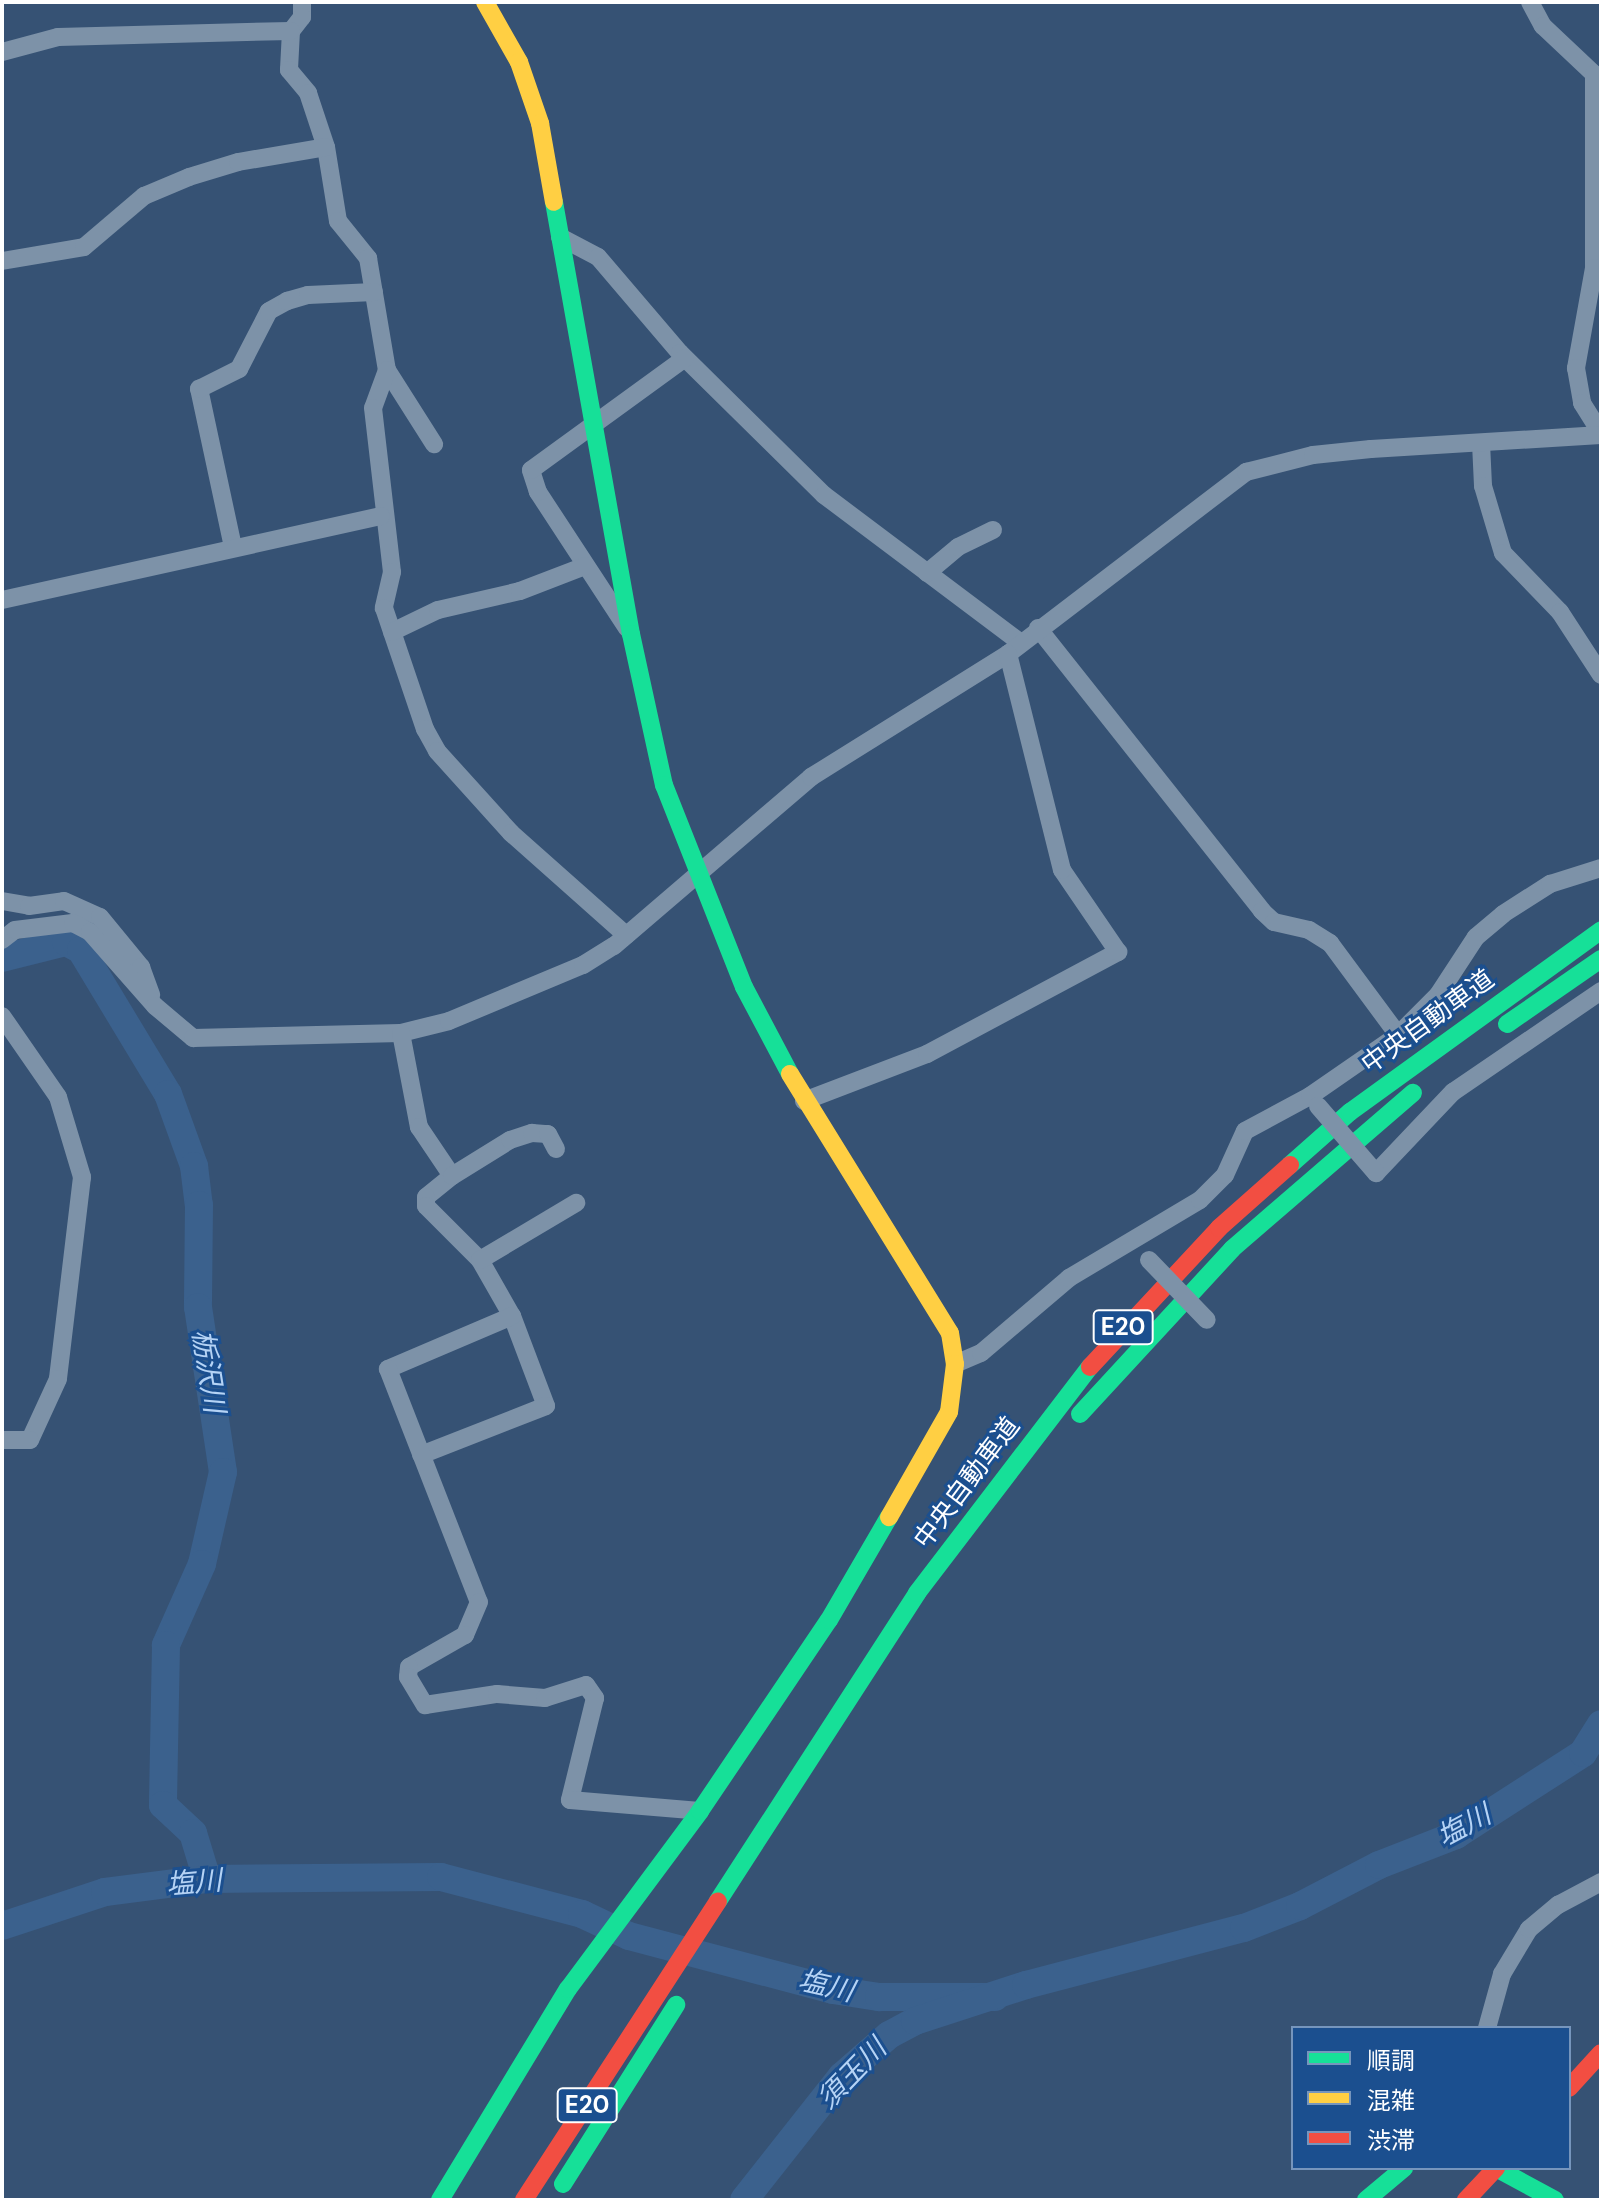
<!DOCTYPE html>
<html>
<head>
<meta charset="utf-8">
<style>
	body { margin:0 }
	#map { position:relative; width:1603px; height:2202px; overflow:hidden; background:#365274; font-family:"DM Sans","Noto Sans JP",sans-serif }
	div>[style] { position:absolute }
	.stream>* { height:5px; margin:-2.5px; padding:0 2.5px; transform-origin:2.5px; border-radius:2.5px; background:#3b618d }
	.river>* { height:28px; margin:-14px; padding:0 14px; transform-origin:14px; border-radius:14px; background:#3b618d }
	.street>* { height:18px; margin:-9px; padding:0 9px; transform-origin:9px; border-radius:9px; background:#7d92a8 }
	.fast>* { height:18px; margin:-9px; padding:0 9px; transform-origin:9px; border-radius:9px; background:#16e098 }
	.slow>* { height:18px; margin:-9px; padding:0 9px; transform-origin:9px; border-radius:9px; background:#ffcf43 }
	.jam>* { height:18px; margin:-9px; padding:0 9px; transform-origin:9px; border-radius:9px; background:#f24e42 }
	.street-bridge>* { height:18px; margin:-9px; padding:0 9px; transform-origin:9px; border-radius:9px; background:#7d92a8 }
	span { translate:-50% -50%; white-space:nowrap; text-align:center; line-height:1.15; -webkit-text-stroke:6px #1b4f8f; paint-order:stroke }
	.shield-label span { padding:2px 6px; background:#1b4f8f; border:2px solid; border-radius:6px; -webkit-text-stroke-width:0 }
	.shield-label { font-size:24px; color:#fff; font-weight:700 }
	.street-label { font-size:26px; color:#fff }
	.water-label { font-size:28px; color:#b5d3f5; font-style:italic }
	.frame { position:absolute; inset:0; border:4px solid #fff; pointer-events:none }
	.legend { position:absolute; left:1291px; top:2026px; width:280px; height:144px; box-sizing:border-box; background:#1b4f8f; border:2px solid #7695bc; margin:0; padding:10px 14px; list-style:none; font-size:24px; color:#fff }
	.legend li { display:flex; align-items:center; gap:16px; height:40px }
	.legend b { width:40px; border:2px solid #7695bc }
</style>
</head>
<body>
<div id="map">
	<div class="stream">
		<i style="left:2px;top:1911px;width:14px;rotate:69deg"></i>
	</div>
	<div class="river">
		<i style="left:2px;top:958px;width:66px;rotate:-14deg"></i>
		<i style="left:66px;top:942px;width:17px;rotate:28deg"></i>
		<i style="left:81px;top:950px;width:168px;rotate:58.9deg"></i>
		<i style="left:168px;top:1094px;width:77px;rotate:70.1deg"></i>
		<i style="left:194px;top:1166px;width:39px;rotate:83deg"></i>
		<i style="left:199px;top:1205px;width:102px;rotate:90.6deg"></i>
		<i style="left:198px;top:1307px;width:167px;rotate:81.4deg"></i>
		<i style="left:223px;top:1472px;width:94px;rotate:102.9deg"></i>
		<i style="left:202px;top:1564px;width:89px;rotate:114deg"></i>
		<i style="left:166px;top:1645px;width:160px;rotate:91.1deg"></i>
		<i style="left:163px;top:1805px;width:41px;rotate:43deg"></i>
		<i style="left:193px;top:1833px;width:48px;rotate:73.1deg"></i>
		<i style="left:2px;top:1926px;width:108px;rotate:-18.3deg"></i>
		<i style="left:105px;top:1892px;width:103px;rotate:-7.3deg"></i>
		<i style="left:207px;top:1879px;width:234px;rotate:-0.5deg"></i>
		<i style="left:441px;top:1877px;width:146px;rotate:14.7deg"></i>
		<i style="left:582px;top:1914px;width:52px;rotate:25.1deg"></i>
		<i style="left:629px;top:1936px;width:211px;rotate:14.8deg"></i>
		<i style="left:833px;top:1990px;width:47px;rotate:8.7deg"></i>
		<i style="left:879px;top:1997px;width:116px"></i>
		<i style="left:744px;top:2200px;width:158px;rotate:-51.7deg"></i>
		<i style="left:842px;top:2076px;width:62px;rotate:-41.1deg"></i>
		<i style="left:889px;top:2035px;width:30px;rotate:-28deg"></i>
		<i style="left:915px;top:2021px;width:117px;rotate:-18deg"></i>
		<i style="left:1026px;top:1985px;width:225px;rotate:-14.7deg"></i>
		<i style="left:1244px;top:1928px;width:60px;rotate:-21.4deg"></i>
		<i style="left:1300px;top:1906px;width:89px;rotate:-27.4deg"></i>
		<i style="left:1379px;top:1865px;width:83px;rotate:-21.3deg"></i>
		<i style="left:1456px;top:1835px;width:151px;rotate:-32.8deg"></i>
		<i style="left:1583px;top:1753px;width:34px;rotate:-58deg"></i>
	</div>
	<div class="street">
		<i style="left:302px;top:2px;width:15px;rotate:90deg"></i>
		<i style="left:302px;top:17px;width:18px;rotate:128deg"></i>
		<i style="left:291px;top:31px;width:39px;rotate:93deg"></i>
		<i style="left:289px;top:70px;width:30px;rotate:50deg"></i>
		<i style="left:308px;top:93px;width:57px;rotate:71.6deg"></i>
		<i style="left:326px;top:147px;width:75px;rotate:80.8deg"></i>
		<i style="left:338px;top:221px;width:48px;rotate:51deg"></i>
		<i style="left:368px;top:258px;width:114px;rotate:80.4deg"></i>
		<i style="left:387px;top:370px;width:88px;rotate:57.6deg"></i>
		<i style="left:1530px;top:2px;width:27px;rotate:62deg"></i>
		<i style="left:1543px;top:26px;width:70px;rotate:43.3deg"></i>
		<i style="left:1594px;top:74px;width:194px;rotate:90deg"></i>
		<i style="left:1594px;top:268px;width:102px;rotate:100.2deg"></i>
		<i style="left:1576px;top:368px;width:36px;rotate:80deg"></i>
		<i style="left:1582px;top:403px;width:36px;rotate:58deg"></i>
		<i style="left:2px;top:52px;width:58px;rotate:-15deg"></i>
		<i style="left:58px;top:37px;width:233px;rotate:-1.5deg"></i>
		<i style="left:560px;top:237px;width:43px;rotate:27.8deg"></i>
		<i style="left:598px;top:257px;width:126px;rotate:49.5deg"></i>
		<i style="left:680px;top:353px;width:202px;rotate:44.6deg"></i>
		<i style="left:824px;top:495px;width:246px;rotate:36.9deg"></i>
		<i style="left:2px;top:261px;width:83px;rotate:-9.7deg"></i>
		<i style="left:84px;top:247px;width:79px;rotate:-40.4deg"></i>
		<i style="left:144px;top:196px;width:49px;rotate:-22.9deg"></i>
		<i style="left:189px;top:177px;width:51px;rotate:-17deg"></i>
		<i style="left:238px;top:162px;width:89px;rotate:-9.7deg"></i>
		<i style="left:387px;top:370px;width:40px;rotate:110.2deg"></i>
		<i style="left:373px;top:408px;width:165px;rotate:83.4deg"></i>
		<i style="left:392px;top:572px;width:37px;rotate:103deg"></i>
		<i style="left:384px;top:608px;width:128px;rotate:71.3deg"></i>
		<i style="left:425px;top:729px;width:25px;rotate:61deg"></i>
		<i style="left:437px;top:751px;width:110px;rotate:47.9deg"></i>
		<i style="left:511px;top:833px;width:154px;rotate:41.6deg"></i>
		<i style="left:1481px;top:443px;width:43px;rotate:87.3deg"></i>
		<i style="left:1483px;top:486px;width:70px;rotate:73.4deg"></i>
		<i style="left:1503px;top:553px;width:82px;rotate:46deg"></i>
		<i style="left:1560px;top:612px;width:75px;rotate:56.9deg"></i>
		<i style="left:233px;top:547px;width:162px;rotate:-102.1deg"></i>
		<i style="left:199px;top:389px;width:45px;rotate:-26.6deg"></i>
		<i style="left:239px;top:369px;width:65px;rotate:-62.7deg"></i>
		<i style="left:269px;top:311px;width:21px;rotate:-29deg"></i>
		<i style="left:287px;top:301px;width:22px;rotate:-16deg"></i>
		<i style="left:308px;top:295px;width:66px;rotate:-2.6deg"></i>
		<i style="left:927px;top:573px;width:40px;rotate:-40deg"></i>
		<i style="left:958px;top:547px;width:39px;rotate:-26deg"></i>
		<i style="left:2px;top:600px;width:388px;rotate:-12.5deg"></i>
		<i style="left:627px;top:628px;width:163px;rotate:-123.2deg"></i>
		<i style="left:538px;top:492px;width:23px;rotate:-108deg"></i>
		<i style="left:531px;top:470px;width:190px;rotate:-36deg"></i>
		<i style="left:1038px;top:628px;width:361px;rotate:51.6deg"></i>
		<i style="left:1262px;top:911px;width:16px;rotate:43deg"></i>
		<i style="left:1274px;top:922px;width:36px;rotate:13deg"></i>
		<i style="left:1309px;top:930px;width:25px;rotate:32deg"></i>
		<i style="left:1330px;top:943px;width:114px;rotate:53.5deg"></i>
		<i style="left:392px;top:632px;width:51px;rotate:-25.6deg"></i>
		<i style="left:438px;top:610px;width:84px;rotate:-13deg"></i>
		<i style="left:520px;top:591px;width:70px;rotate:-21deg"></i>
		<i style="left:2px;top:901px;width:27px;rotate:10deg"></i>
		<i style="left:29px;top:906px;width:35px;rotate:-8deg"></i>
		<i style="left:64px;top:901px;width:39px;rotate:24deg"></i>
		<i style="left:100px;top:917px;width:65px;rotate:50.6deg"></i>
		<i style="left:141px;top:967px;width:30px;rotate:70deg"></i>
		<i style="left:2px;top:940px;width:16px;rotate:-38deg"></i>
		<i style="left:15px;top:930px;width:58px;rotate:-6.9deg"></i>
		<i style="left:73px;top:923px;width:19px;rotate:28deg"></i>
		<i style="left:90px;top:932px;width:98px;rotate:48.7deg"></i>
		<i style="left:155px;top:1006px;width:50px;rotate:40.1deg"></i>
		<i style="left:193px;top:1038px;width:208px;rotate:-1.4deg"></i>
		<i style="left:401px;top:1033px;width:49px;rotate:-14deg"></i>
		<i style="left:449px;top:1021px;width:145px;rotate:-22.7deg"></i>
		<i style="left:583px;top:965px;width:36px;rotate:-32deg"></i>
		<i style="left:614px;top:946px;width:260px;rotate:-40.6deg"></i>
		<i style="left:811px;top:777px;width:232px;rotate:-32deg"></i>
		<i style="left:1008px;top:654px;width:300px;rotate:-37.4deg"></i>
		<i style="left:1246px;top:472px;width:69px;rotate:-14.2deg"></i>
		<i style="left:1313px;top:455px;width:58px;rotate:-5.9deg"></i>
		<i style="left:1371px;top:449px;width:230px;rotate:-3.5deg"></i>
		<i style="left:2px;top:1016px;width:98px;rotate:55.3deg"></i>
		<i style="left:58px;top:1097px;width:84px;rotate:73.3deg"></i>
		<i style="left:82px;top:1177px;width:203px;rotate:96.8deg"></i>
		<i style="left:58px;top:1379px;width:67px;rotate:114.7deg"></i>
		<i style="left:30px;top:1440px;width:28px;rotate:180deg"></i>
		<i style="left:401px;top:1033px;width:96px;rotate:79.2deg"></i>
		<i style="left:419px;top:1127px;width:59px;rotate:56deg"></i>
		<i style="left:452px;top:1176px;width:33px;rotate:141deg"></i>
		<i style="left:426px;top:1197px;width:9px;rotate:90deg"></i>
		<i style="left:426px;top:1206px;width:76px;rotate:45deg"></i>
		<i style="left:480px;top:1260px;width:64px;rotate:60.3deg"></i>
		<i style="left:512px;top:1316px;width:96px;rotate:69.3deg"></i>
		<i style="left:546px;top:1406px;width:134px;rotate:158.6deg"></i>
		<i style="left:804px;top:1101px;width:132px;rotate:-20.9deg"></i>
		<i style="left:927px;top:1054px;width:217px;rotate:-28.1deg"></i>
		<i style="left:1118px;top:952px;width:99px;rotate:-124.3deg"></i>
		<i style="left:1062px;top:870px;width:223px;rotate:-104deg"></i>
		<i style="left:1376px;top:1173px;width:112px;rotate:-46.5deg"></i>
		<i style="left:1453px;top:1092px;width:179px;rotate:-34.3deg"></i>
		<i style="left:452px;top:1176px;width:68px;rotate:-31.8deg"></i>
		<i style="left:510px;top:1140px;width:23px;rotate:-18deg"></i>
		<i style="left:532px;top:1133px;width:16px;rotate:4deg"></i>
		<i style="left:548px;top:1134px;width:17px;rotate:62deg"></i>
		<i style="left:480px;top:1260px;width:112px;rotate:-30.7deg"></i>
		<i style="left:512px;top:1316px;width:135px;rotate:156.9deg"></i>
		<i style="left:388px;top:1369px;width:250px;rotate:68.7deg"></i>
		<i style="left:479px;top:1602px;width:36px;rotate:113deg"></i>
		<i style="left:465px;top:1635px;width:64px;rotate:150.3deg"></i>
		<i style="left:409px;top:1667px;width:10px;rotate:96deg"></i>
		<i style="left:408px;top:1677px;width:33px;rotate:59deg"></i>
		<i style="left:425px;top:1705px;width:73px;rotate:-8.7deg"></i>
		<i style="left:497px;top:1694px;width:48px;rotate:4.8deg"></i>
		<i style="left:545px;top:1698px;width:43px;rotate:-17.6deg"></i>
		<i style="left:586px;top:1685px;width:16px;rotate:55deg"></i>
		<i style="left:595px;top:1698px;width:105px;rotate:103.8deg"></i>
		<i style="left:570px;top:1800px;width:130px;rotate:4.8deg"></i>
		<i style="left:955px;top:1364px;width:28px;rotate:-23deg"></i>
		<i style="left:981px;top:1353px;width:116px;rotate:-40.4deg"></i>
		<i style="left:1069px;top:1278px;width:152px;rotate:-30.8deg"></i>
		<i style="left:1200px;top:1200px;width:35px;rotate:-45deg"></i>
		<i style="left:1225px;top:1175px;width:48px;rotate:-65.6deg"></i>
		<i style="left:1245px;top:1131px;width:74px;rotate:-28.3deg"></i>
		<i style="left:1310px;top:1096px;width:107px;rotate:-34.7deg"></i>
		<i style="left:1398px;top:1035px;width:57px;rotate:-45deg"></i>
		<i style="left:1438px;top:995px;width:69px;rotate:-56.8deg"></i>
		<i style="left:1476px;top:937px;width:35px;rotate:-40deg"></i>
		<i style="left:1503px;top:914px;width:56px;rotate:-32.6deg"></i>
		<i style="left:1550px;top:884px;width:53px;rotate:-17.4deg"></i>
		<i style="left:1487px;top:2028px;width:56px;rotate:-74.5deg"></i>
		<i style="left:1502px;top:1974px;width:52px;rotate:-59deg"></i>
		<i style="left:1529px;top:1929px;width:38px;rotate:-40deg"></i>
		<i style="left:1558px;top:1905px;width:49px;rotate:-28.1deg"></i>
	</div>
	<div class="fast">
		<i style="left:554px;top:202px;width:439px;rotate:79.9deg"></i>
		<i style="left:631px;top:634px;width:155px;rotate:77.7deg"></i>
		<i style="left:664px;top:785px;width:217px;rotate:68.4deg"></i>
		<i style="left:744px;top:987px;width:98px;rotate:62.1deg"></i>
		<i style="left:1507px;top:1024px;width:114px;rotate:-34.7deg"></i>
		<i style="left:1290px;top:1165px;width:80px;rotate:-41.5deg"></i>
		<i style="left:1350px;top:1112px;width:310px;rotate:-35.9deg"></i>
		<i style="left:1080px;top:1414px;width:224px;rotate:-47.3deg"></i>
		<i style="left:1232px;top:1249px;width:239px;rotate:-40.8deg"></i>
		<i style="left:718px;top:1901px;width:367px;rotate:-57.1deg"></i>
		<i style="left:917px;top:1593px;width:285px;rotate:-52.6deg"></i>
		<i style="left:1496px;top:2168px;width:67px;rotate:28.5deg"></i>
		<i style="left:563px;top:2184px;width:212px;rotate:-57.7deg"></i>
		<i style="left:440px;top:2200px;width:247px;rotate:-58.8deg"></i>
		<i style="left:568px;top:1989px;width:222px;rotate:-53.4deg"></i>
		<i style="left:700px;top:1811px;width:230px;rotate:-56deg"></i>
		<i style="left:829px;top:1620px;width:119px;rotate:-59.8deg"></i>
		<i style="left:1366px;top:2200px;width:50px;rotate:-40.1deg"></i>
	</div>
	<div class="slow">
		<i style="left:485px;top:2px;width:69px;rotate:60.5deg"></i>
		<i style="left:519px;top:62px;width:65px;rotate:71deg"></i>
		<i style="left:540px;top:123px;width:80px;rotate:80deg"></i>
		<i style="left:790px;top:1074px;width:304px;rotate:58.3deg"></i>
		<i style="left:950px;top:1333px;width:31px;rotate:81deg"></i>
		<i style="left:955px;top:1364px;width:48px;rotate:97.1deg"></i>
		<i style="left:949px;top:1412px;width:121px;rotate:119.7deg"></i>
	</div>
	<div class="jam">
		<i style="left:1090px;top:1367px;width:190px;rotate:-47.1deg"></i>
		<i style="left:1219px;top:1228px;width:95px;rotate:-41.6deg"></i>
		<i style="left:1569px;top:2088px;width:47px;rotate:-47.6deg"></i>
		<i style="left:524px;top:2200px;width:356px;rotate:-57deg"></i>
		<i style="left:1466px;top:2200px;width:44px;rotate:-46.8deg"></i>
	</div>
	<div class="street-bridge">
		<i style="left:1318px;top:1106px;width:89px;rotate:49.1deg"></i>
		<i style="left:1149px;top:1260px;width:83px;rotate:46deg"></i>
	</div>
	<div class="shield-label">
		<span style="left:1123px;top:1327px">E20</span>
		<span style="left:587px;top:2105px">E20</span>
	</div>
	<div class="street-label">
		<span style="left:1428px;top:1022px;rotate:-36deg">中央自動車道</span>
		<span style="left:967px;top:1483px;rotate:-53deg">中央自動車道</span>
	</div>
	<div class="water-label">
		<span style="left:208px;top:1371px;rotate:81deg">栃沢川</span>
		<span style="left:1464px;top:1826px;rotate:-28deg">塩川</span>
		<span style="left:194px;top:1883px;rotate:-5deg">塩川</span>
		<span style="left:826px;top:1986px;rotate:13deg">塩川</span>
		<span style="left:852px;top:2074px;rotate:-46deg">須玉川</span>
	</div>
	<div class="frame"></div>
	<ul class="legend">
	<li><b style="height:10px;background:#16e098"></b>順調</li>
	<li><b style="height:10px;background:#ffcf43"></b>混雑</li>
	<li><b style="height:10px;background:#f24e42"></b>渋滞</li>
	</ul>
</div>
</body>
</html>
